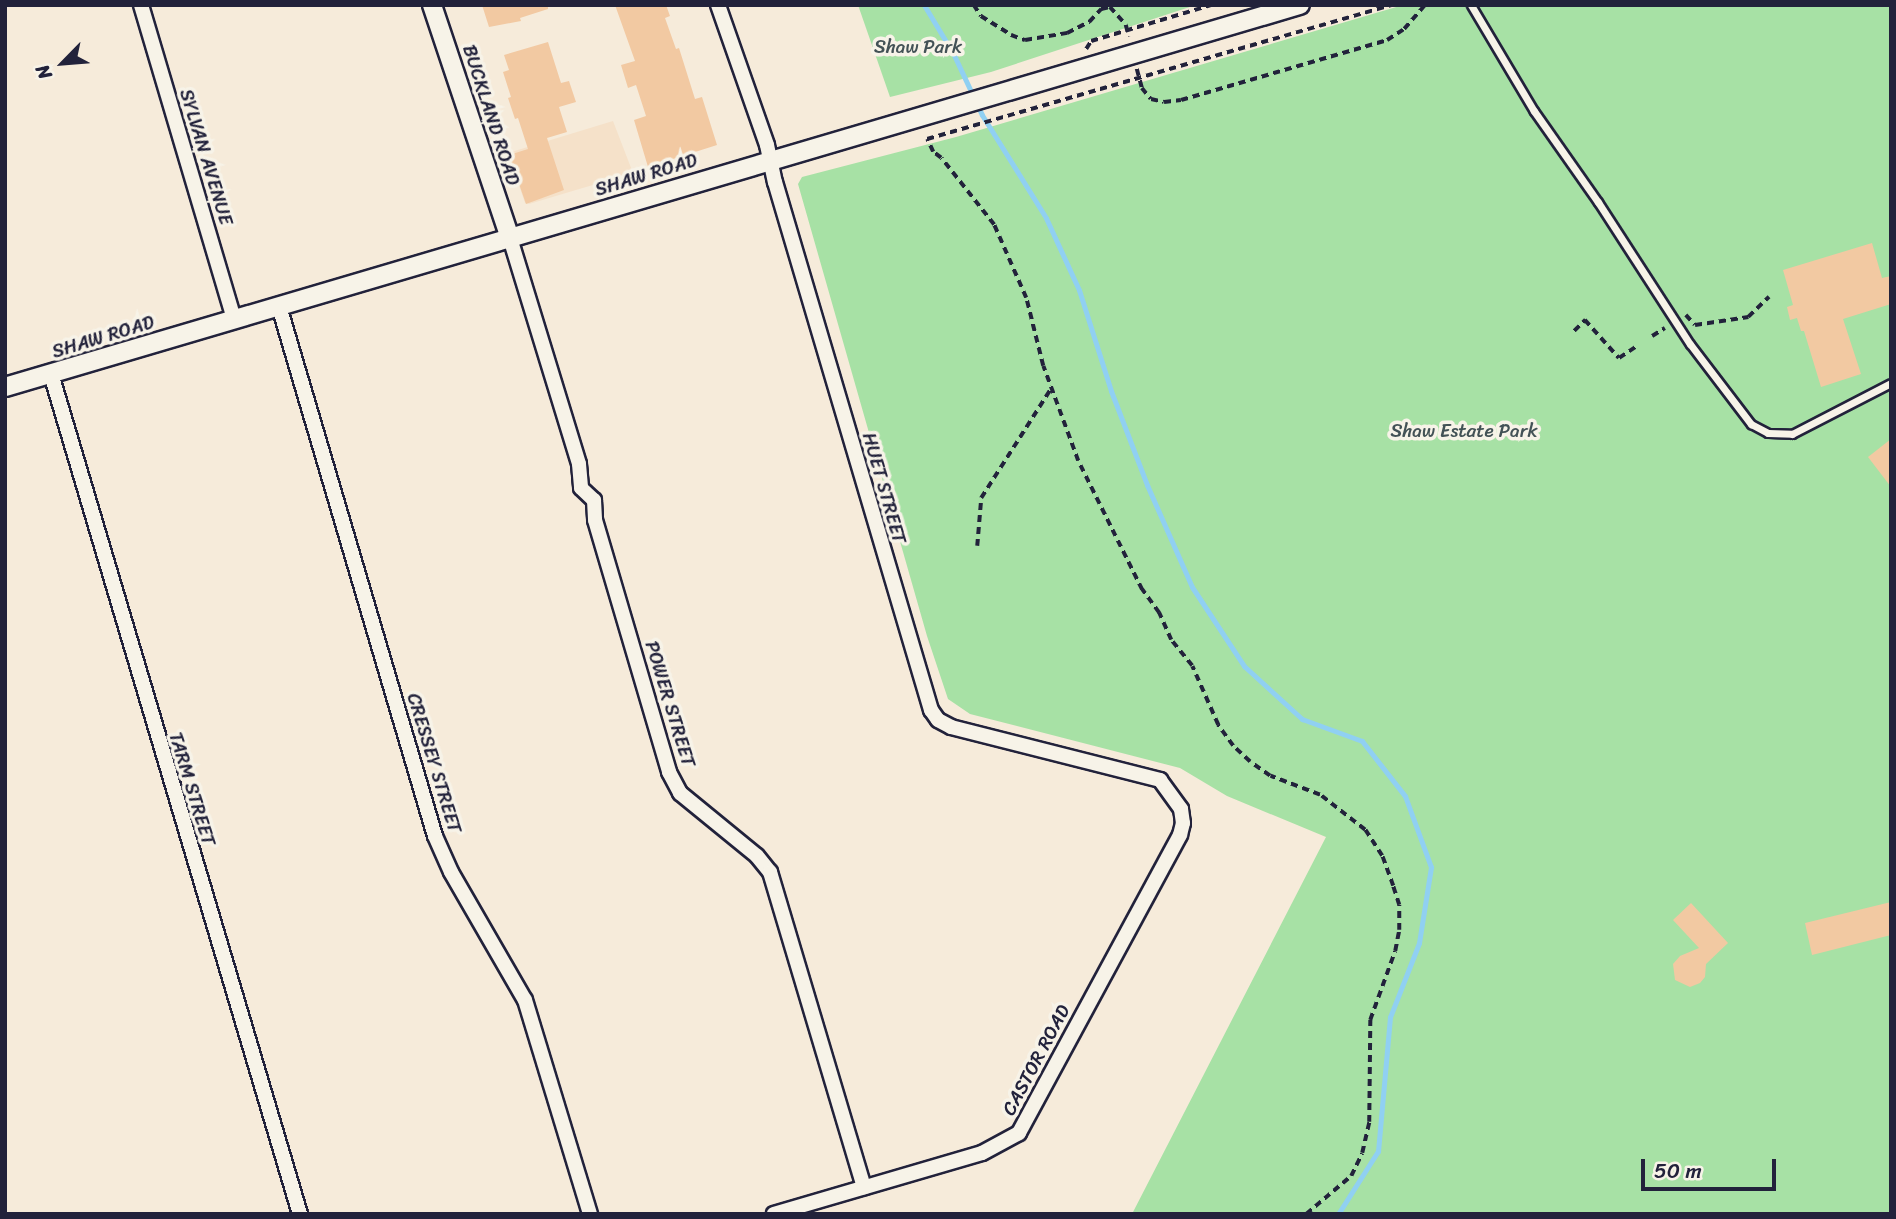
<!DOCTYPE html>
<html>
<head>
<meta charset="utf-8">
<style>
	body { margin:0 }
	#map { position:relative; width:1896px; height:1219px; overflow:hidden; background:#f6ebda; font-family:Sriracha,sans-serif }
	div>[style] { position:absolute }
	.built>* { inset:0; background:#f5e1c9 }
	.green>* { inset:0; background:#a7e1a5 }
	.stream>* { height:5px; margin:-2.5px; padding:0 2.5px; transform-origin:2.5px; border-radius:2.5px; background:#90d0f2 }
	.building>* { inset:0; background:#f2c9a2 }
	.path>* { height:3.5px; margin-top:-1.75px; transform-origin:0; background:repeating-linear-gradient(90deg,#22223b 0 7px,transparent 0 12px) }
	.roads { filter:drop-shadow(2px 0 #22223b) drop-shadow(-2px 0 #22223b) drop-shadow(0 2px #22223b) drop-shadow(0 -2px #22223b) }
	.service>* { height:7px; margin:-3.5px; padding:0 3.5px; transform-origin:3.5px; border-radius:3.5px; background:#f7f3e8 }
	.minor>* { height:14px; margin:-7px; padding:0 7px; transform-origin:7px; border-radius:7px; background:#f7f3e8 }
	.tertiary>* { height:18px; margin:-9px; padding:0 9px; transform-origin:9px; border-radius:9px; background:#f7f3e8 }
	span { translate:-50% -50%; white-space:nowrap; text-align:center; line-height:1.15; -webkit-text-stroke:7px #f7f3e8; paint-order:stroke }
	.park-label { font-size:19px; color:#435256 }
	.street-label { font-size:19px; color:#22223b }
	.frame { position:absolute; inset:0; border:7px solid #22223b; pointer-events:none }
	.north { position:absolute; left:28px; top:28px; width:70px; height:70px; -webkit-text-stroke:5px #f7f3e8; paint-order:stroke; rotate:245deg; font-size:19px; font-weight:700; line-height:28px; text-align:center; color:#22223b }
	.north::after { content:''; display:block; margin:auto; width:24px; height:32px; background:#22223b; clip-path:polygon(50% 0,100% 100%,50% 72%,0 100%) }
	.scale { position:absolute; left:1641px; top:1159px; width:135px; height:32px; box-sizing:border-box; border:4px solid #22223b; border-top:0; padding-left:9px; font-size:21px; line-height:24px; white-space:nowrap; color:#22223b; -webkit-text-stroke:5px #f7f3e8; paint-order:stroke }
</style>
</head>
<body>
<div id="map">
	<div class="built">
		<i style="clip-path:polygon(613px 121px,633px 173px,529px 204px,525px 203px,508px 153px)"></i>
	</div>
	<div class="green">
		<i style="clip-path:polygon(858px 5px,1196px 5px,991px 72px,890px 97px)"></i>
		<i style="clip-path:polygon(1403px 5px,1891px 5px,1891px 1214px,1132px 1214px,1326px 837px,1227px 796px,1180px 768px,970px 714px,948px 699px,927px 636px,798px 184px,802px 177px,956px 137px)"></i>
	</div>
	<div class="stream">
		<i style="left:924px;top:5px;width:56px;rotate:58.9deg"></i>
		<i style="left:953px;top:53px;width:68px;rotate:64.9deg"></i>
		<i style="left:982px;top:115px;width:121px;rotate:58.1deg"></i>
		<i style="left:1046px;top:218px;width:79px;rotate:65.4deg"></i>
		<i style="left:1079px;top:290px;width:106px;rotate:72.4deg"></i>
		<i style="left:1111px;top:391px;width:101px;rotate:69deg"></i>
		<i style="left:1147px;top:485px;width:111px;rotate:66.2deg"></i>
		<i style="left:1192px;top:587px;width:95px;rotate:56.6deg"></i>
		<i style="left:1244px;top:666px;width:79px;rotate:42.4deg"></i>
		<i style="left:1302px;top:719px;width:64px;rotate:20.1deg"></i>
		<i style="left:1362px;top:741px;width:70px;rotate:52deg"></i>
		<i style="left:1405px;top:796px;width:76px;rotate:69.9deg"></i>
		<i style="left:1431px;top:867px;width:77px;rotate:99deg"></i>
		<i style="left:1419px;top:943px;width:79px;rotate:111.4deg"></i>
		<i style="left:1390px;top:1017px;width:135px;rotate:95.1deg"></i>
		<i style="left:1378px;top:1151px;width:75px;rotate:122.4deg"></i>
	</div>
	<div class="building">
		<i style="clip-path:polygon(482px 5px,548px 5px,548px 9px,520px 18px,521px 21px,489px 27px)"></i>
		<i style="clip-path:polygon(615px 5px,666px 5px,670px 16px,665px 18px,676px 49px,679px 48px,695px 99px,702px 97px,717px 145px,648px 167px,634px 120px,646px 116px,636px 85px,628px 88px,621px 65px,635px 61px)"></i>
		<i style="clip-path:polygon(548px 42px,561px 83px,569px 81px,576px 102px,559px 107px,567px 132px,547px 138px,564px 190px,526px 204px,509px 155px,528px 149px,518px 118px,515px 119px,508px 98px,511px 97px,503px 72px,509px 70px,504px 55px)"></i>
		<i style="clip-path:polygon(1872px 243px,1882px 278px,1891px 276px,1891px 304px,1843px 319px,1861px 374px,1821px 387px,1804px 331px,1801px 331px,1797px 318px,1790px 320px,1787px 307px,1793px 305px,1783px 270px)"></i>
		<i style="clip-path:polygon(1891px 439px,1891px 487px,1868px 457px)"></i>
		<i style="clip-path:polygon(1891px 902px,1891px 935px,1812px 955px,1805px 923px)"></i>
		<i style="clip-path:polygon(1691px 903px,1728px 943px,1706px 964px,1705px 977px,1700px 983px,1690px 987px,1675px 980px,1673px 964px,1680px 956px,1699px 948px,1673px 920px)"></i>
	</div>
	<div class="path">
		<i style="left:974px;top:5px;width:13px;rotate:58deg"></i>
		<i style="left:981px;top:16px;width:36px;rotate:32deg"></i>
		<i style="left:1011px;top:35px;width:15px;rotate:20deg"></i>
		<i style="left:1025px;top:40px;width:43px;rotate:-9.5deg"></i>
		<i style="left:1067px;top:33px;width:25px;rotate:-27deg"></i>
		<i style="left:1089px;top:22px;width:18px;rotate:-47deg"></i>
		<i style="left:1101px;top:9px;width:9px;rotate:-13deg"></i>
		<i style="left:1110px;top:7px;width:24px;rotate:48deg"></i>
		<i style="left:1126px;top:25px;width:12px;rotate:76deg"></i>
		<i style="left:1086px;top:49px;width:9px;rotate:-58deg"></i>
		<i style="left:1091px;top:41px;width:125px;rotate:-16.7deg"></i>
		<i style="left:1137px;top:69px;width:20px;rotate:75deg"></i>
		<i style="left:1142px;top:88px;width:14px;rotate:51deg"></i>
		<i style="left:1151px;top:99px;width:13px;rotate:13deg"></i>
		<i style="left:1164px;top:102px;width:17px;rotate:-7deg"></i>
		<i style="left:1181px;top:100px;width:215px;rotate:-16.2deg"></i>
		<i style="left:1387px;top:40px;width:20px;rotate:-33deg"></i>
		<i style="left:1404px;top:29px;width:32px;rotate:-49deg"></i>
		<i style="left:1686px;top:315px;width:13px;rotate:48deg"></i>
		<i style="left:1695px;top:325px;width:54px;rotate:-8.6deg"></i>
		<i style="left:1748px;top:317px;width:29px;rotate:-44deg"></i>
		<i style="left:1574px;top:331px;width:16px;rotate:-45deg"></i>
		<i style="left:1585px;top:320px;width:51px;rotate:48.2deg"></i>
		<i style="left:1619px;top:358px;width:23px;rotate:-34deg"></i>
		<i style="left:1652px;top:336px;width:15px;rotate:-32deg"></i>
		<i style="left:977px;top:546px;width:48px;rotate:-85.2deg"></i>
		<i style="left:981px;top:498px;width:132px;rotate:-57.4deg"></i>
		<i style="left:1306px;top:1214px;width:59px;rotate:-40.2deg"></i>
		<i style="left:1351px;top:1176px;width:25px;rotate:-64deg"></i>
		<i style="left:1362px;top:1153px;width:32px;rotate:-77deg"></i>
		<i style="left:1369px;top:1122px;width:102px;rotate:-89.4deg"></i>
		<i style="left:1370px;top:1020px;width:73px;rotate:-70.1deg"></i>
		<i style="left:1395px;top:951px;width:21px;rotate:-79deg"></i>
		<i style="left:1399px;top:930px;width:25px;rotate:-90deg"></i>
		<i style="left:1399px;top:905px;width:20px;rotate:-108deg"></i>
		<i style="left:1393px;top:886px;width:32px;rotate:-110deg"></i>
		<i style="left:1382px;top:856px;width:31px;rotate:-123deg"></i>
		<i style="left:1365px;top:830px;width:57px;rotate:-142.1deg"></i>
		<i style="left:1320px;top:795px;width:53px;rotate:-159.2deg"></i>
		<i style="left:1270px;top:776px;width:24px;rotate:-145deg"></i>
		<i style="left:1250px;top:762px;width:23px;rotate:-137deg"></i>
		<i style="left:1233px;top:746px;width:26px;rotate:-126deg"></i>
		<i style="left:1218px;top:725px;width:64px;rotate:-113.8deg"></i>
		<i style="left:1192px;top:666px;width:33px;rotate:-129deg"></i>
		<i style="left:1171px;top:640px;width:30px;rotate:-114deg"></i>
		<i style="left:1159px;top:613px;width:29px;rotate:-126deg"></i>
		<i style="left:1142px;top:590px;width:144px;rotate:-116.4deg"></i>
		<i style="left:1078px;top:461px;width:101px;rotate:-110.2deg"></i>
		<i style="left:1043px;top:366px;width:70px;rotate:-104deg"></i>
		<i style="left:1026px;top:298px;width:80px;rotate:-113.7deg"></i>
		<i style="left:994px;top:225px;width:85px;rotate:-128.3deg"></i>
		<i style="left:941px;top:158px;width:10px;rotate:-143deg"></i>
		<i style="left:933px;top:152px;width:14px;rotate:-115deg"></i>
		<i style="left:927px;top:139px;width:483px;rotate:-16.1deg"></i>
	</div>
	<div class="roads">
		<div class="service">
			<i style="left:1471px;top:5px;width:123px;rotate:59.3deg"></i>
			<i style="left:1534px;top:111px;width:111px;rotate:54.9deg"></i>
			<i style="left:1598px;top:202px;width:169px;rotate:57.1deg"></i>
			<i style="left:1690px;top:344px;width:101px;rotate:52.7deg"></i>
			<i style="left:1751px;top:424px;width:19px;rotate:28deg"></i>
			<i style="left:1768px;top:433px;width:24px;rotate:2deg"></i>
			<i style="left:1792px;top:434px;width:111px;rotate:-27.3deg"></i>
		</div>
		<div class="minor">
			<i style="left:141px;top:5px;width:327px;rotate:73.5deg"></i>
			<i style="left:718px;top:5px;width:148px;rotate:70.7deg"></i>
			<i style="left:767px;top:145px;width:38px;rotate:78deg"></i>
			<i style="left:775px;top:182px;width:551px;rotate:73.54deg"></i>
			<i style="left:931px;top:710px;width:12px;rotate:55deg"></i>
			<i style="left:938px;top:720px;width:15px;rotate:28deg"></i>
			<i style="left:951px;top:727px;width:216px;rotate:14.2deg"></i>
			<i style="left:1160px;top:780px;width:36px;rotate:54deg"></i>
			<i style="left:1181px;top:809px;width:14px;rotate:82deg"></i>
			<i style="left:1183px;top:823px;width:12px;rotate:104deg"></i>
			<i style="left:1180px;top:835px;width:339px;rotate:118.4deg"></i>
			<i style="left:1019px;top:1133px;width:42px;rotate:151.6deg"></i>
			<i style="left:982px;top:1153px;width:217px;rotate:163.7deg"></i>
			<i style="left:510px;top:238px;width:236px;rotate:73deg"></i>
			<i style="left:579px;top:464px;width:24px;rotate:85deg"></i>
			<i style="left:581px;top:488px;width:18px;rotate:43deg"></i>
			<i style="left:594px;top:500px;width:20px;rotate:87deg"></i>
			<i style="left:595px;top:520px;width:263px;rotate:73.6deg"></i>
			<i style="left:669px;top:772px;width:24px;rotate:62deg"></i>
			<i style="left:680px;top:793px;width:99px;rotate:39.3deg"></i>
			<i style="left:757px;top:856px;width:21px;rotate:51deg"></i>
			<i style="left:770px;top:872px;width:329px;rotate:73.4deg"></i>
			<i style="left:279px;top:306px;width:552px;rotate:73.6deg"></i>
			<i style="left:435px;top:836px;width:39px;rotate:66deg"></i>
			<i style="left:451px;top:872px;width:148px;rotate:60deg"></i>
			<i style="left:525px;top:1000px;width:224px;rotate:73.1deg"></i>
			<i style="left:51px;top:374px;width:876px;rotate:73.49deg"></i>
		</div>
		<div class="tertiary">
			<i style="left:432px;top:5px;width:246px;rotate:71.5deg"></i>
			<i style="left:5px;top:387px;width:1350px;rotate:-16.44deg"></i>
		</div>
	</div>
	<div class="park-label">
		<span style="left:918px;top:47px">Shaw Park</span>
		<span style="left:1464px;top:431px">Shaw Estate Park</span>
	</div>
	<div class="street-label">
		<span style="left:491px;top:115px;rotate:72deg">BUCKLAND ROAD</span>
		<span style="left:206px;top:157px;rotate:73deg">SYLVAN AVENUE</span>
		<span style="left:646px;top:175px;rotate:-17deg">SHAW ROAD</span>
		<span style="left:103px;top:337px;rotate:-17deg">SHAW ROAD</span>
		<span style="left:884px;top:488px;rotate:74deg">HUET STREET</span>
		<span style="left:670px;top:704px;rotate:73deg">POWER STREET</span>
		<span style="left:434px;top:763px;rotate:73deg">CRESSEY STREET</span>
		<span style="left:192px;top:789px;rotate:73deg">TARM STREET</span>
		<span style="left:1036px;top:1060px;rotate:-62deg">CASTOR ROAD</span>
	</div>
	<div class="frame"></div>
	<div class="north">N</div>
	<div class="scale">50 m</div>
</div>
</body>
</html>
